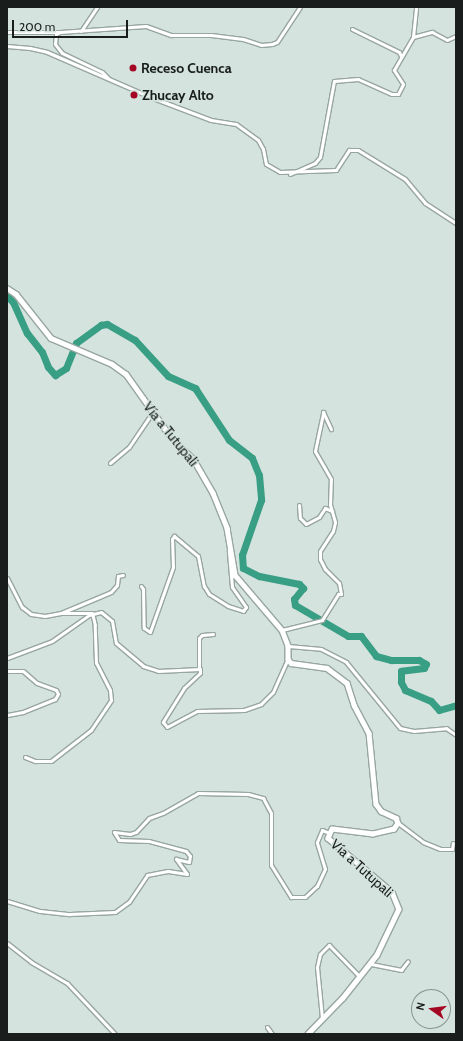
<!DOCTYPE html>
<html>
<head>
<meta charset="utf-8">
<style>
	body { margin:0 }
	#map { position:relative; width:463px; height:1041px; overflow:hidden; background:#d4e3de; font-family:Cabin,sans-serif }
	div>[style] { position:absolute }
	.river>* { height:7px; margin:-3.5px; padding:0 3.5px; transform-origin:3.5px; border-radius:3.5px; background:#389e84 }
	.roads { filter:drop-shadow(1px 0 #98a6a1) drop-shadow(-1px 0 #98a6a1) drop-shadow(0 1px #98a6a1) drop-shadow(0 -1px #98a6a1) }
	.street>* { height:3px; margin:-1.5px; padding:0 1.5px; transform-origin:1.5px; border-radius:1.5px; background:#fff }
	.secondary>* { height:4.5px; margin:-2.25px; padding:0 2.25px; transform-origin:2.25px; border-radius:2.25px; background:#fff }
	.dots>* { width:11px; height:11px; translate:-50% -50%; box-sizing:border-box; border:2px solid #d4e3de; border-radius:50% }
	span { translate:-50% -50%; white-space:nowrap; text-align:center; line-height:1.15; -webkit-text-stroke:3.5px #d4e3de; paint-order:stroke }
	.poi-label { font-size:14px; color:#191e1c; font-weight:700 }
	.left { translate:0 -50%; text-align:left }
	.street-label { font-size:14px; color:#191e1c }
	.frame { position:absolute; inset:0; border:8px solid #191e1c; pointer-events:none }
	.north { position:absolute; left:411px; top:989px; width:40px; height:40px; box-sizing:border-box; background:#d4e3de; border:1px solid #899490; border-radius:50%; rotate:284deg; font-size:11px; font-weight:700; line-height:16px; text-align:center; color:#191e1c }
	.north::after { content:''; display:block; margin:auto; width:14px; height:18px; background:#a30723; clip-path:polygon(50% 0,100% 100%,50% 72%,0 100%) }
	.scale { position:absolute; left:12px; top:20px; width:116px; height:18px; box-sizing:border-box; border:2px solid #191e1c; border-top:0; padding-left:5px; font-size:12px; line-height:14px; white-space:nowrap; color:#191e1c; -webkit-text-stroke:3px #d4e3de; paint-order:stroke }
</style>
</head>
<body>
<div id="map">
	<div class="river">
		<i style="left:7px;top:296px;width:8px;rotate:45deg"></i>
		<i style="left:13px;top:302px;width:34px;rotate:66deg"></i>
		<i style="left:27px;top:333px;width:24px;rotate:52deg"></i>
		<i style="left:42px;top:352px;width:16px;rotate:68deg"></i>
		<i style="left:48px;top:367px;width:11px;rotate:49deg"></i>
		<i style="left:55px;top:375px;width:13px;rotate:-32deg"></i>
		<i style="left:66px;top:368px;width:27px;rotate:-68deg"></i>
		<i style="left:76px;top:343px;width:31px;rotate:-36deg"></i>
		<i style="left:101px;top:325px;width:6px;rotate:-9deg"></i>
		<i style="left:107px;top:324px;width:32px;rotate:30deg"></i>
		<i style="left:135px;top:340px;width:49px;rotate:47.5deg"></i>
		<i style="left:168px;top:376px;width:30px;rotate:24deg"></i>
		<i style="left:195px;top:388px;width:62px;rotate:56.8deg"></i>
		<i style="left:229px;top:440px;width:29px;rotate:38deg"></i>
		<i style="left:252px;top:458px;width:18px;rotate:68deg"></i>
		<i style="left:259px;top:475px;width:25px;rotate:85deg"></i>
		<i style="left:261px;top:500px;width:58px;rotate:109.1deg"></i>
		<i style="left:242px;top:555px;width:13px;rotate:86deg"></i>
		<i style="left:243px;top:568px;width:18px;rotate:27deg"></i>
		<i style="left:259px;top:576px;width:41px;rotate:11.3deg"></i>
		<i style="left:299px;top:584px;width:6px;rotate:45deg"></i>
		<i style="left:303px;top:588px;width:14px;rotate:129deg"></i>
		<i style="left:294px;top:599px;width:6px;rotate:81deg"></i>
		<i style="left:295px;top:605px;width:61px;rotate:30.3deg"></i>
		<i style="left:348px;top:636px;width:13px"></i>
		<i style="left:361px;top:636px;width:25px;rotate:53deg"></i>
		<i style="left:376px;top:656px;width:16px;rotate:15deg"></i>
		<i style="left:391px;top:660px;width:28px"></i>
		<i style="left:419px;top:660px;width:8px;rotate:30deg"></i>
		<i style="left:426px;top:664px;width:4px;rotate:117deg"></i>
		<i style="left:424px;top:668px;width:23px;rotate:173deg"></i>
		<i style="left:401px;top:671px;width:11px;rotate:90deg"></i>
		<i style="left:401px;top:682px;width:9px;rotate:63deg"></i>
		<i style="left:405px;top:690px;width:28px;rotate:23deg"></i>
		<i style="left:431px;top:701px;width:12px;rotate:48deg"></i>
		<i style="left:439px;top:710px;width:18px;rotate:-16deg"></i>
	</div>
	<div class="roads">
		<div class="street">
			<i style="left:352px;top:29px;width:52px;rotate:26.1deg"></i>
			<i style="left:399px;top:52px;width:4px;rotate:63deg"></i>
			<i style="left:81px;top:31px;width:29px;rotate:-56deg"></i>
			<i style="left:7px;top:32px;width:53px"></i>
			<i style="left:413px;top:37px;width:30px;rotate:-84deg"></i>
			<i style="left:7px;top:46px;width:23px;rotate:5deg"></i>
			<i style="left:30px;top:48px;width:17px;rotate:13deg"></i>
			<i style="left:47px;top:52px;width:116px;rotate:23.5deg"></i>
			<i style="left:153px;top:98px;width:62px;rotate:20.8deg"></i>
			<i style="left:211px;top:120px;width:25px;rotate:9deg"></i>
			<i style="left:236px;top:124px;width:27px;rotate:36deg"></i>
			<i style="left:258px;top:140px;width:10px;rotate:61deg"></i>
			<i style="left:263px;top:149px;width:15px;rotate:79deg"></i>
			<i style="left:266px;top:164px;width:16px;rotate:30deg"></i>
			<i style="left:280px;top:172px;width:56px;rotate:-2deg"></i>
			<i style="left:336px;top:170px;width:24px;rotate:-57deg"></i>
			<i style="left:349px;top:150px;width:9px"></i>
			<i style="left:358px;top:150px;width:55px;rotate:31.7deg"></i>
			<i style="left:405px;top:179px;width:31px;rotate:50deg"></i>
			<i style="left:425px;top:203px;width:37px;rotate:33deg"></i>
			<i style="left:108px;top:78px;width:8px;rotate:-135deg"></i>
			<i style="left:102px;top:72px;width:44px;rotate:-154.6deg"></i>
			<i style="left:62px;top:53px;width:11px;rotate:-128deg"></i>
			<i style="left:55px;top:44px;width:10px;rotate:-84deg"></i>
			<i style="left:56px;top:34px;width:4px;rotate:-27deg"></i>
			<i style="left:60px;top:32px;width:86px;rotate:-4deg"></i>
			<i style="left:146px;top:26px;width:27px;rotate:20deg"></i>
			<i style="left:171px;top:35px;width:40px"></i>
			<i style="left:211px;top:35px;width:32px;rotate:7deg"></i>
			<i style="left:243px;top:39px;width:19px;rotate:18deg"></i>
			<i style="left:261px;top:45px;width:11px;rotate:-5deg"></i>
			<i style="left:272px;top:44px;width:5px;rotate:-22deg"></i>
			<i style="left:277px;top:42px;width:42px;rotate:-56.7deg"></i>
			<i style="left:290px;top:174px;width:27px;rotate:-24deg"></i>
			<i style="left:315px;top:163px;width:8px;rotate:-50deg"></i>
			<i style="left:320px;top:157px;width:77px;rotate:-79.6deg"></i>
			<i style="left:334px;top:81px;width:24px;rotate:-5deg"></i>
			<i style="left:358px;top:79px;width:37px;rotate:24deg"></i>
			<i style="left:392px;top:94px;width:6px"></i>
			<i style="left:398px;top:94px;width:11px;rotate:-63deg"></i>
			<i style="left:403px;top:84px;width:17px;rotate:-123deg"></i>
			<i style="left:394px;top:70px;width:38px;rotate:-60deg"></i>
			<i style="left:413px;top:37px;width:20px;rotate:-15deg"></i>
			<i style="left:432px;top:32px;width:17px;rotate:28deg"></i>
			<i style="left:447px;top:40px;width:10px;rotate:-24deg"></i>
			<i style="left:110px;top:463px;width:25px;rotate:-40deg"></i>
			<i style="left:129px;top:447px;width:41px;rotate:-55.9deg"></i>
			<i style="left:299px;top:505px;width:13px;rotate:86deg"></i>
			<i style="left:300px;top:518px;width:8px;rotate:45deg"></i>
			<i style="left:306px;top:524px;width:15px;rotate:-28deg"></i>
			<i style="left:319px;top:517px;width:11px;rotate:-56deg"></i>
			<i style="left:325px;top:508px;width:8px;rotate:23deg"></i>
			<i style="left:7px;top:578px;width:33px;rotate:63deg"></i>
			<i style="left:22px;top:607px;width:11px;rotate:38deg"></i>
			<i style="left:31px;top:614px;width:14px;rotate:8deg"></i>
			<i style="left:45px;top:616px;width:16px;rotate:-11deg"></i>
			<i style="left:141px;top:586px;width:4px;rotate:56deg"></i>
			<i style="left:143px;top:589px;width:39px;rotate:89deg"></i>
			<i style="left:144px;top:628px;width:7px;rotate:34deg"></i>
			<i style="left:150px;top:632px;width:69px;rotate:-70.5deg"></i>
			<i style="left:173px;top:567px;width:28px;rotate:-92deg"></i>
			<i style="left:172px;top:539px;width:4px;rotate:-56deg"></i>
			<i style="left:174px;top:536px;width:31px;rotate:40deg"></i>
			<i style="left:198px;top:556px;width:31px;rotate:79deg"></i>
			<i style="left:204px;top:586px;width:9px;rotate:58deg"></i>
			<i style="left:209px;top:594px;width:22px;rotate:32deg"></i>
			<i style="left:228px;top:606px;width:16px;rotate:18deg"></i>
			<i style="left:243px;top:611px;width:5px;rotate:-53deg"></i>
			<i style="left:246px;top:607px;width:24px;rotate:-125deg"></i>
			<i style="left:232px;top:587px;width:37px;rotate:-95deg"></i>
			<i style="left:282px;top:630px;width:41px;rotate:-14deg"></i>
			<i style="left:322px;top:620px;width:31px;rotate:-58deg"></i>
			<i style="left:338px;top:594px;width:3px"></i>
			<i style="left:341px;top:594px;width:11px;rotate:-100deg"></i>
			<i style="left:339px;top:583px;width:20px;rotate:-135deg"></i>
			<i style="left:325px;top:569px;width:11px;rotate:-117deg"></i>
			<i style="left:320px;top:559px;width:8px;rotate:-90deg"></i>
			<i style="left:320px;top:551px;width:24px;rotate:-57deg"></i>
			<i style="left:333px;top:531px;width:9px;rotate:-77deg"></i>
			<i style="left:335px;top:522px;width:18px;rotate:-106deg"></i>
			<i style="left:330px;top:505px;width:26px;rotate:-88deg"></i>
			<i style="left:331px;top:479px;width:32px;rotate:-120deg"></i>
			<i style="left:315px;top:451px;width:40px;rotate:-78deg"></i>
			<i style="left:323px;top:412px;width:19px;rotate:65deg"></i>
			<i style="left:288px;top:646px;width:33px;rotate:5deg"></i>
			<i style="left:321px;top:649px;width:28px;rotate:27deg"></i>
			<i style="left:346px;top:662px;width:85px;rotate:50.7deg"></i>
			<i style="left:400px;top:728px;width:14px;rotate:12deg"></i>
			<i style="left:414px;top:731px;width:32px;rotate:-5deg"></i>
			<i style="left:446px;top:728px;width:12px;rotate:35deg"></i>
			<i style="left:7px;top:658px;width:48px;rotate:-20.7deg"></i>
			<i style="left:52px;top:641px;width:45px;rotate:-35.1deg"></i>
			<i style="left:89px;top:615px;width:12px;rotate:-14deg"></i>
			<i style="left:101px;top:612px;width:14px;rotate:39deg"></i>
			<i style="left:112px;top:621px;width:22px;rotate:80deg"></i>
			<i style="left:116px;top:643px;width:35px;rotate:40deg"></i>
			<i style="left:143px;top:666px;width:16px;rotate:18deg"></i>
			<i style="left:158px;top:671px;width:42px;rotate:-2.7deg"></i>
			<i style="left:200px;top:669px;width:4px;rotate:90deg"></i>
			<i style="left:200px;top:673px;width:22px;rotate:137deg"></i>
			<i style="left:184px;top:688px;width:40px;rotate:122deg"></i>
			<i style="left:163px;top:722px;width:6px;rotate:51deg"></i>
			<i style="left:167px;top:727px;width:34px;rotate:-28deg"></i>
			<i style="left:197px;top:711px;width:47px;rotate:-1.2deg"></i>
			<i style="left:244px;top:710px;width:18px;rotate:-19deg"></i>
			<i style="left:261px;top:704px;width:17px;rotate:-45deg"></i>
			<i style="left:273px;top:692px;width:36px;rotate:-66deg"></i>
			<i style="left:199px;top:669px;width:31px;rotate:-90deg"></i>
			<i style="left:199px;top:638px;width:4px;rotate:-45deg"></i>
			<i style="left:202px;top:635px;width:11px;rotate:-5deg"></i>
			<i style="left:7px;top:671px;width:16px"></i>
			<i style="left:23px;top:671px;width:18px;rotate:41deg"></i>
			<i style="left:37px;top:683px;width:20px;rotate:20deg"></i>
			<i style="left:56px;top:690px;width:4px;rotate:63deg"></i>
			<i style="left:58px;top:694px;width:6px;rotate:121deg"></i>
			<i style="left:55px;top:699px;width:35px;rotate:158deg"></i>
			<i style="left:23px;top:712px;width:16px;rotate:169deg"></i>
			<i style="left:25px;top:757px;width:11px;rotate:22deg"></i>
			<i style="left:35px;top:761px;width:16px"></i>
			<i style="left:51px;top:761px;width:51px;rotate:-37.8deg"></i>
			<i style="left:91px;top:730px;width:36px;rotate:-56deg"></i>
			<i style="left:111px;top:700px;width:10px;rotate:-96deg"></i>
			<i style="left:110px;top:690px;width:30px;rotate:-117deg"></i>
			<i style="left:96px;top:663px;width:38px;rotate:-92deg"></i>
			<i style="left:95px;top:625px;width:12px;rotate:-104deg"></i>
			<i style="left:92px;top:613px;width:31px;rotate:180deg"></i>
			<i style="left:61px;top:613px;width:54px;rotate:-22.8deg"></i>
			<i style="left:111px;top:592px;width:9px;rotate:-49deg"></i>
			<i style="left:117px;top:585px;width:9px;rotate:-84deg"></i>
			<i style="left:118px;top:576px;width:5px;rotate:-11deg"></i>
			<i style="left:398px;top:823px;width:31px;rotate:37deg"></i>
			<i style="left:423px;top:842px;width:18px;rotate:22deg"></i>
			<i style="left:440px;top:849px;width:12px"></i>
			<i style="left:452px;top:849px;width:6px;rotate:-81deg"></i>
			<i style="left:7px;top:901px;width:34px;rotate:17deg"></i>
			<i style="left:40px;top:911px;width:30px;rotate:6deg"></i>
			<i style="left:70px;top:914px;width:45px;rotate:-2.5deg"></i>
			<i style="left:115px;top:912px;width:17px;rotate:-36deg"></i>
			<i style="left:129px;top:902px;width:32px;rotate:-56deg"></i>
			<i style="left:147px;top:875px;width:21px;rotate:-11deg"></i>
			<i style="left:168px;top:871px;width:19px;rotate:9deg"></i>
			<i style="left:187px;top:874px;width:19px;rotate:-126deg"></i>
			<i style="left:176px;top:859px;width:13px;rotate:13deg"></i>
			<i style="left:189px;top:862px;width:6px;rotate:-81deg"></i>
			<i style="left:190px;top:856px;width:6px;rotate:-129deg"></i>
			<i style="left:186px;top:851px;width:38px;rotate:-165deg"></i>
			<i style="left:149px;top:841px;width:30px;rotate:-178deg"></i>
			<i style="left:119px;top:840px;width:9px;rotate:-122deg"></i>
			<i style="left:114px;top:832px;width:16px;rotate:7deg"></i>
			<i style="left:130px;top:834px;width:6px;rotate:-18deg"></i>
			<i style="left:136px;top:832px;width:19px;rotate:-47deg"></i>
			<i style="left:149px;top:818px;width:15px;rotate:-20deg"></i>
			<i style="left:163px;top:813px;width:40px;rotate:-29.7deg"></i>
			<i style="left:198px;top:793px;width:50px;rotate:1.1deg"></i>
			<i style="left:248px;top:794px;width:16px;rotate:15deg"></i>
			<i style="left:263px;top:798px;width:17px;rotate:62deg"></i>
			<i style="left:271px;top:813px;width:52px;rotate:90deg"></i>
			<i style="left:271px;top:865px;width:38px;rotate:58deg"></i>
			<i style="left:291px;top:897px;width:14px"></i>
			<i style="left:305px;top:897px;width:16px;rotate:-43deg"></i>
			<i style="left:317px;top:886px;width:19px;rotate:-65deg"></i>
			<i style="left:325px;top:869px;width:28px;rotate:-107deg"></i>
			<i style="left:317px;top:842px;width:13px;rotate:-67deg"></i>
			<i style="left:322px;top:830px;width:8px;rotate:23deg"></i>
			<i style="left:7px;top:943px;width:31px;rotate:38deg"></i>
			<i style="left:31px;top:962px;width:42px;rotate:30.3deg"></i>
			<i style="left:67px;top:983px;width:70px;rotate:46.7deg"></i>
			<i style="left:371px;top:964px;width:31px;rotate:11deg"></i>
			<i style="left:401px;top:970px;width:11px;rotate:-52deg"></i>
			<i style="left:322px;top:1018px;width:51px;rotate:-95.6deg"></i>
			<i style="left:317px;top:967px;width:13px;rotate:-77deg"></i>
			<i style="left:320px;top:954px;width:13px;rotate:-45deg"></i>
			<i style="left:329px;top:945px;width:43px;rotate:45.9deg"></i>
			<i style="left:267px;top:1027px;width:9px;rotate:54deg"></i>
		</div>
		<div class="secondary">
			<i style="left:7px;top:288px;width:11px;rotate:34deg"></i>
			<i style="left:16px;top:294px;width:56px;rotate:51.5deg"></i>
			<i style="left:51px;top:338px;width:66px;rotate:23.1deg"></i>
			<i style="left:112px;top:364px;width:17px;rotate:36deg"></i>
			<i style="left:126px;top:374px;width:77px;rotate:54.5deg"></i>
			<i style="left:171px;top:437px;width:33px;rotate:45deg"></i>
			<i style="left:194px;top:460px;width:38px;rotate:60deg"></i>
			<i style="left:213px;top:493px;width:38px;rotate:68deg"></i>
			<i style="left:227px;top:528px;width:48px;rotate:80.3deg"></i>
			<i style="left:235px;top:575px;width:72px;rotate:49.5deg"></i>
			<i style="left:282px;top:630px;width:17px;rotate:69deg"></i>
			<i style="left:288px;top:646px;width:13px;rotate:90deg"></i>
			<i style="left:288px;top:659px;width:5px;rotate:53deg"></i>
			<i style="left:291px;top:663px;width:36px;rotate:8deg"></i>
			<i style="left:327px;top:668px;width:25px;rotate:37deg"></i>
			<i style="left:347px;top:683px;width:23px;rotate:72deg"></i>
			<i style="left:354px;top:705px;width:32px;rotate:62deg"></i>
			<i style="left:369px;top:733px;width:71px;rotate:84.4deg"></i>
			<i style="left:376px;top:804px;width:9px;rotate:54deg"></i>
			<i style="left:381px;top:811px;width:17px;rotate:25deg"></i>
			<i style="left:396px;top:818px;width:5px;rotate:68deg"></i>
			<i style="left:398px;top:823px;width:7px;rotate:124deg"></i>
			<i style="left:394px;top:829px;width:22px;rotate:167deg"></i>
			<i style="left:373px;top:834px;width:41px;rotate:-173deg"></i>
			<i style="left:332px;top:829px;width:10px;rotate:114deg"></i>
			<i style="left:328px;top:838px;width:84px;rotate:40.2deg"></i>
			<i style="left:392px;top:892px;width:18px;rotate:68deg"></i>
			<i style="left:399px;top:909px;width:51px;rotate:115.6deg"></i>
			<i style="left:377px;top:955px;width:55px;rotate:128.3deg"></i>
			<i style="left:343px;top:998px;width:50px;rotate:134.2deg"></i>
		</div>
	</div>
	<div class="dots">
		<i style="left:133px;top:68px;background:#a30723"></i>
		<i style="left:134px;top:95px;background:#a30723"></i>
	</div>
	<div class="poi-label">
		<span class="left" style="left:141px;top:68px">Receso Cuenca</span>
		<span class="left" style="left:142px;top:95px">Zhucay Alto</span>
	</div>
	<div class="street-label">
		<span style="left:171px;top:434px;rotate:51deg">Vía a Tutupali</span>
		<span style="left:362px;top:868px;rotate:42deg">Vía a Tutupali</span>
	</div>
	<div class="frame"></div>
	<div class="north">N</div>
	<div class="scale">200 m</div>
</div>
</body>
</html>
